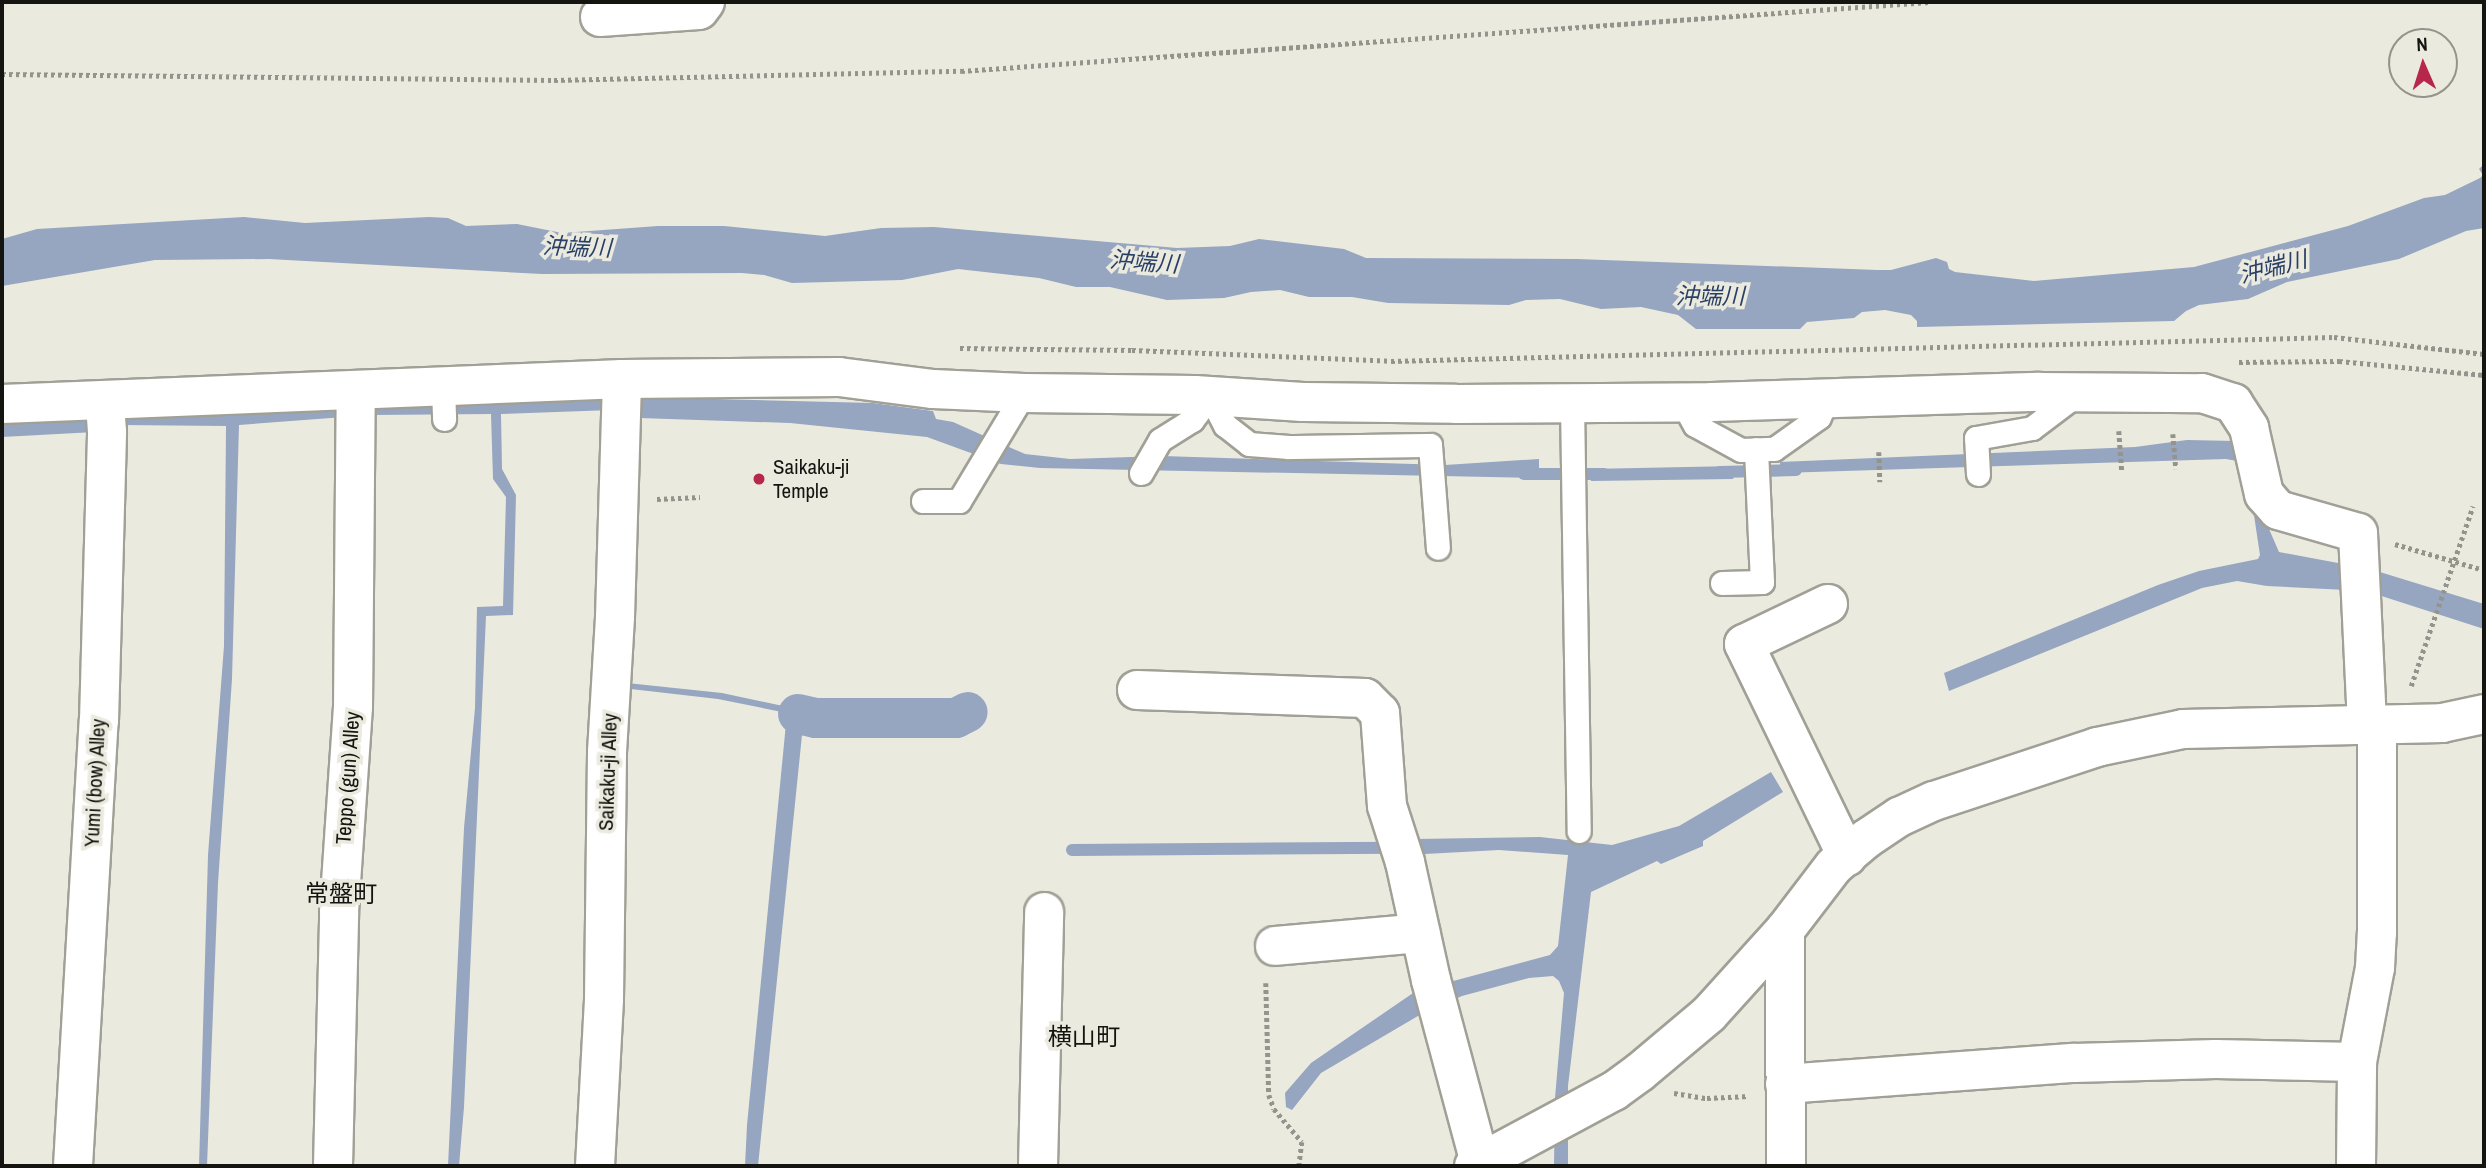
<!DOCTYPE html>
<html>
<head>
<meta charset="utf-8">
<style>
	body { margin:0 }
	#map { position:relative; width:2486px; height:1168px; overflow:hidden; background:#ebeadf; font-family:"Archivo Narrow","Noto Sans JP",sans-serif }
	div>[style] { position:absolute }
	.water>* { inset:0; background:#96a5c0 }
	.stream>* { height:12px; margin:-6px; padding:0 6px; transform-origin:6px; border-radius:6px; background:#96a5c0 }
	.canal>* { height:40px; margin:-20px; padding:0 20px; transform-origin:20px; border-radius:20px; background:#96a5c0 }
	.path>* { height:4.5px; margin-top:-2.25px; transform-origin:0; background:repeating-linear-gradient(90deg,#94948c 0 3.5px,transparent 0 7px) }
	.roads { filter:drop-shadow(2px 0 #a1a096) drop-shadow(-2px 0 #a1a096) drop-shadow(0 2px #a1a096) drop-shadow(0 -2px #a1a096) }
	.service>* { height:23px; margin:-11.5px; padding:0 11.5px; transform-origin:11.5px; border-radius:11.5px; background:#fff }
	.minor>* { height:38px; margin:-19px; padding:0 19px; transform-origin:19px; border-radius:19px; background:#fff }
	.dots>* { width:19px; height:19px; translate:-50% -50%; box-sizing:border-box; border:4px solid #ebeadf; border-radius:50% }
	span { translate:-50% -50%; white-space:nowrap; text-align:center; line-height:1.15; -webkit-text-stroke:7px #ebeadf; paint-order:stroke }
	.poi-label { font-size:21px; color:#141410 }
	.left { translate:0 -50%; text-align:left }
	.street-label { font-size:21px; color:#141410 }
	.water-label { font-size:23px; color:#293f66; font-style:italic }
	.quarter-label { font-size:24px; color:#141410 }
	.frame { position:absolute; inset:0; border:4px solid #141410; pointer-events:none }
	.north { position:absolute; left:2388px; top:28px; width:70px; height:70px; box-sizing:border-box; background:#ebeadf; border:2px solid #95948c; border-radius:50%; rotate:357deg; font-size:19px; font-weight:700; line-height:28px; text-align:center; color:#141410 }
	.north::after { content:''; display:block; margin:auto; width:24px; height:32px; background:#b7274d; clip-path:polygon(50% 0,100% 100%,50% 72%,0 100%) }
</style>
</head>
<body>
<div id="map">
	<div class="water">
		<i style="clip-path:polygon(2484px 164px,2484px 228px,2466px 231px,2399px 259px,2287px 282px,2248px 299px,2199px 305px,2186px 311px,2174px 321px,1917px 327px,1917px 321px,1911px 315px,1885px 310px,1862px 312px,1854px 318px,1807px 322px,1800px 329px,1696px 329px,1678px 315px,1641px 307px,1601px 309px,1560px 299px,1526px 300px,1509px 305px,1388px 303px,1352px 297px,1309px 297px,1280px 290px,1251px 292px,1224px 298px,1167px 300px,1110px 287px,1076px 287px,1039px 278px,958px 269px,902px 280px,792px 283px,764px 275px,742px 273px,542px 274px,269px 259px,155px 260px,2px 286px,2px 239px,37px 229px,244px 217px,305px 223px,429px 217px,448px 218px,466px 226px,517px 224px,562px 233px,658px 226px,724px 226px,825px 236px,881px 228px,934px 227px,1177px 248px,1230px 246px,1259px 239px,1344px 249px,1366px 258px,1577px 259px,1877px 270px,1891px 270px,1936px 258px,1947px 262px,1949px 269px,1955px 272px,2034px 281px,2194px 267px,2348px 226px,2424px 198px,2445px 195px,2480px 178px,2483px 175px,2479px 169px)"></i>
		<i style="clip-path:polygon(638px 397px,873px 403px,933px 411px,936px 419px,953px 422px,1025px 454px,1070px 459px,1162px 456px,1445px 465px,1539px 459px,1539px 478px,1040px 468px,1001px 464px,927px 437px,790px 423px,640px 418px,612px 410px,501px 414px,502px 469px,516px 495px,513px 615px,486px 616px,464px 1107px,459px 1166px,448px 1166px,464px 828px,475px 708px,477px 607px,503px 606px,506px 497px,493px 479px,491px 414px,371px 415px,239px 425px,232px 679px,218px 883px,207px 1166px,199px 1166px,208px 855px,224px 646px,226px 426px,121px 425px,95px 432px,2px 437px,2px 420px)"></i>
		<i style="clip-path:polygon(2187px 440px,2235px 441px,2261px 469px,2269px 529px,2279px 552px,2370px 569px,2484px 604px,2484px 629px,2366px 591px,2267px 586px,2237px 581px,2202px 588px,1949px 691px,1944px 673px,2158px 585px,2199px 571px,2258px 559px,2260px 555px,2247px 469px,2237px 461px,2226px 459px,1781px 473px,1780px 462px,2135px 447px)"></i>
		<i style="clip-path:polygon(1736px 466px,1733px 479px,1591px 481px,1589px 469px)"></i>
		<i style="clip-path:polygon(627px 683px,722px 693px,788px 707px,805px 705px,813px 723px,802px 735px,758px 1166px,745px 1166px,747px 1125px,787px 713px,718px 699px,622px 688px)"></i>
		<i style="clip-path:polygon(1771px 772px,1783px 792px,1703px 841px,1703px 846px,1661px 864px,1657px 861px,1591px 892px,1568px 1086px,1568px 1166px,1554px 1166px,1555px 1098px,1564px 993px,1559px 981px,1553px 976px,1529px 978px,1462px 996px,1423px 1013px,1321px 1073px,1292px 1110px,1286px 1107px,1285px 1093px,1311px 1063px,1416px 991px,1550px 955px,1558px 946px,1568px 855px,1499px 850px,1425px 854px,1416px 839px,1540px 837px,1612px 845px,1679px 826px)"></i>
	</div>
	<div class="stream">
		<i style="left:1720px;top:472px;width:76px;rotate:-1.5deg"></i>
		<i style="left:1524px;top:474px;width:80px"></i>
		<i style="left:1072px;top:850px;width:323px;rotate:-0.4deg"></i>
	</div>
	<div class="canal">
		<i style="left:798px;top:714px;width:18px;rotate:13deg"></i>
		<i style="left:816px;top:718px;width:140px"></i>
		<i style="left:956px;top:718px;width:13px;rotate:-27deg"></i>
	</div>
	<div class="path">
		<i style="left:2px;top:74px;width:552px;rotate:0.62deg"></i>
		<i style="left:554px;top:80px;width:407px;rotate:-1.3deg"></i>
		<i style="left:961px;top:71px;width:971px;rotate:-4.07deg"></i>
		<i style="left:960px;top:348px;width:172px;rotate:0.7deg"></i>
		<i style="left:1132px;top:350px;width:259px;rotate:2.4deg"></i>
		<i style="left:1391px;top:361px;width:943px;rotate:-1.46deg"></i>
		<i style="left:2334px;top:337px;width:151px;rotate:6.5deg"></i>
		<i style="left:2239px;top:362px;width:100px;rotate:-0.6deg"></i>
		<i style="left:2339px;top:361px;width:146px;rotate:5.5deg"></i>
		<i style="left:2119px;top:431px;width:41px;rotate:85.8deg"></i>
		<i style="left:2173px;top:434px;width:35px;rotate:85deg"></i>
		<i style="left:1879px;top:452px;width:30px;rotate:88deg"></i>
		<i style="left:657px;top:499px;width:43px;rotate:-2.7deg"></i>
		<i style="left:2395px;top:544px;width:93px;rotate:16.3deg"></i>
		<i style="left:2411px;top:686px;width:190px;rotate:-71deg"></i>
		<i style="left:1266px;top:983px;width:112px;rotate:88.5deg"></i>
		<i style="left:1269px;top:1095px;width:15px;rotate:70deg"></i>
		<i style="left:1274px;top:1109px;width:43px;rotate:49.7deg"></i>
		<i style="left:1302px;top:1142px;width:24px;rotate:97deg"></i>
		<i style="left:1674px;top:1093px;width:33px;rotate:9deg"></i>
		<i style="left:1707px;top:1098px;width:42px;rotate:-2.7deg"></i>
	</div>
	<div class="roads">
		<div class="service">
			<i style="left:443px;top:387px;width:32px;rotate:88deg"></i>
			<i style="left:1682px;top:402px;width:26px;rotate:61deg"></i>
			<i style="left:1695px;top:425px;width:52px;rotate:28.5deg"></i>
			<i style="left:1741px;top:450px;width:33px;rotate:-2deg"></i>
			<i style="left:1774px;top:449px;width:55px;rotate:-35.4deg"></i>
			<i style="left:1819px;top:417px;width:21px;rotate:-67deg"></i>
			<i style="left:1572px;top:404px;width:427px;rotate:89.1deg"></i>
			<i style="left:1141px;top:473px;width:38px;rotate:-60deg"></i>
			<i style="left:1160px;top:440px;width:38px;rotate:-32deg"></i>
			<i style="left:1192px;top:420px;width:30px;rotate:-53deg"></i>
			<i style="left:1210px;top:396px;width:33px;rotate:63deg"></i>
			<i style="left:1225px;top:425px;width:31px;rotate:38deg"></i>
			<i style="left:1249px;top:444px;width:40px;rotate:4.3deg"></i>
			<i style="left:1289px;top:447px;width:141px;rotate:-0.8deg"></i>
			<i style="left:1430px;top:445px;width:103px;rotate:85.6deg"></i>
			<i style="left:1978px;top:474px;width:36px;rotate:-93deg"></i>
			<i style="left:1976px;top:438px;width:57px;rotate:-10.1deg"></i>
			<i style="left:2032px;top:428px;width:56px;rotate:-37.1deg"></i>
			<i style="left:923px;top:501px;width:36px"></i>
			<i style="left:959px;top:501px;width:126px;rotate:-59deg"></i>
			<i style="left:1722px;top:583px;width:40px;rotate:-1.4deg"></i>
			<i style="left:1762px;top:582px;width:133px;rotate:-92.6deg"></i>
		</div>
		<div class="minor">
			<i style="left:600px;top:17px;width:99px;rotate:-4deg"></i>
			<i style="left:699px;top:10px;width:10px;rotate:-53deg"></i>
			<i style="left:2px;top:404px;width:621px;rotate:-2.31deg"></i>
			<i style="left:622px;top:379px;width:217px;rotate:-0.5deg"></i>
			<i style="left:839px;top:377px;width:95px;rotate:7.3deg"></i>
			<i style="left:933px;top:389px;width:91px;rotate:2.5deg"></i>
			<i style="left:1024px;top:393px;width:171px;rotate:0.7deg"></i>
			<i style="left:1195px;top:395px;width:108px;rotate:3.7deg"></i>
			<i style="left:1303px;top:402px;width:153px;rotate:0.7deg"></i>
			<i style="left:1456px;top:404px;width:256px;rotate:-0.4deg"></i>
			<i style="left:1712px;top:402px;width:327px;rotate:-1.8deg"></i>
			<i style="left:2039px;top:392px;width:163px;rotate:0.4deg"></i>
			<i style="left:2202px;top:393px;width:33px;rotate:18deg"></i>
			<i style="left:2233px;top:403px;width:30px;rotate:57deg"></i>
			<i style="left:2249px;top:428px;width:68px;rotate:77.2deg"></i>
			<i style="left:2264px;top:494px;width:21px;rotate:49deg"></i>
			<i style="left:2278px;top:510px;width:83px;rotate:16deg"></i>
			<i style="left:2358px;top:533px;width:190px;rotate:87.3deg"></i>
			<i style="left:1828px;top:604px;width:93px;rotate:154.5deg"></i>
			<i style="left:1744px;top:644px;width:236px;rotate:64.1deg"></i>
			<i style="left:1137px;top:690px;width:228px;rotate:2deg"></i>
			<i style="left:1365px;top:698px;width:21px;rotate:45deg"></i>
			<i style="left:1380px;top:713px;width:93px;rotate:85.7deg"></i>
			<i style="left:1387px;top:806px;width:59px;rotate:72.2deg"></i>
			<i style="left:1405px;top:862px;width:121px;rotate:77.6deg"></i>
			<i style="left:1431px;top:980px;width:189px;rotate:75deg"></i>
			<i style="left:1785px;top:930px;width:236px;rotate:89.8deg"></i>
			<i style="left:1275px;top:946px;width:146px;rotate:-5.1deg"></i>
			<i style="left:1785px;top:1084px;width:290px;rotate:-4.2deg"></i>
			<i style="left:2074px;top:1063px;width:142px;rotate:-1.6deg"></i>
			<i style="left:2216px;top:1059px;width:141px;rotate:1.2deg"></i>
			<i style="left:73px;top:1166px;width:446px;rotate:-86.7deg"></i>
			<i style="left:99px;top:721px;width:289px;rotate:-88.4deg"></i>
			<i style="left:107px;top:432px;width:32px;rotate:-94deg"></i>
			<i style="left:333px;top:1166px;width:254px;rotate:-88.6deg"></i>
			<i style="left:339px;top:912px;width:205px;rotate:-86.1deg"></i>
			<i style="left:353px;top:707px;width:317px;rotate:-89.5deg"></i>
			<i style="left:595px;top:1166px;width:167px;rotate:-86.9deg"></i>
			<i style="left:604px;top:999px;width:247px;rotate:-89.3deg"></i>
			<i style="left:607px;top:752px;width:135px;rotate:-86.6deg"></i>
			<i style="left:615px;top:617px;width:238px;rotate:-88.3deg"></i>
			<i style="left:1038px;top:1166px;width:254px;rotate:-88.6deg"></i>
			<i style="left:1474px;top:1166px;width:159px;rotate:-28.2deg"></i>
			<i style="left:1614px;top:1091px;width:32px;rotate:-36deg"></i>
			<i style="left:1640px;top:1072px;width:90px;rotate:-40deg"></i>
			<i style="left:1709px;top:1014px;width:113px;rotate:-47.9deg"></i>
			<i style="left:1785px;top:930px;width:81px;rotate:-52.6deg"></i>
			<i style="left:1834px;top:866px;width:42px;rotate:-40.2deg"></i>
			<i style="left:1866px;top:839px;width:40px;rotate:-34deg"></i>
			<i style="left:1899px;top:817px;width:38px;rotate:-25deg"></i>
			<i style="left:1934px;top:801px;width:172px;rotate:-18.3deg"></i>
			<i style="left:2097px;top:747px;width:88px;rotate:-11.8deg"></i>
			<i style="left:2183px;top:729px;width:259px;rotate:-1.3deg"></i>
			<i style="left:2442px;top:723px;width:43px;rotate:-12.1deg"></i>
			<i style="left:2356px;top:1166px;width:104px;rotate:-89.4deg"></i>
			<i style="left:2357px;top:1062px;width:96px;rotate:-79.2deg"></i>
			<i style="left:2375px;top:968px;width:35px;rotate:-87deg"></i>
			<i style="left:2377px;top:933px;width:209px;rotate:-90deg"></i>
		</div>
	</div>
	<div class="dots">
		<i style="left:759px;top:479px;background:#b7274d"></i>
	</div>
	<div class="poi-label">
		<span class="left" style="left:773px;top:479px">Saikaku-ji<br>Temple</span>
	</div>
	<div class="street-label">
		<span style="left:608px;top:772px;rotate:-88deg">Saikaku-ji Alley</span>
		<span style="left:348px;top:778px;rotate:-86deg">Teppo (gun) Alley</span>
		<span style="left:95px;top:783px;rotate:-87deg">Yumi (bow) Alley</span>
	</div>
	<div class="water-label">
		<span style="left:577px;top:247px;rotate:2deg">沖端川</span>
		<span style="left:1144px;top:262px;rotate:4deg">沖端川</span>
		<span style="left:2273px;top:267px;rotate:-14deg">沖端川</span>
		<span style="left:1710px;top:296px">沖端川</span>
	</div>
	<div class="quarter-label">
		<span style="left:341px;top:894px">常盤町</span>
		<span style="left:1084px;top:1037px">横山町</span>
	</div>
	<div class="frame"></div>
	<div class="north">N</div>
</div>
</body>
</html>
